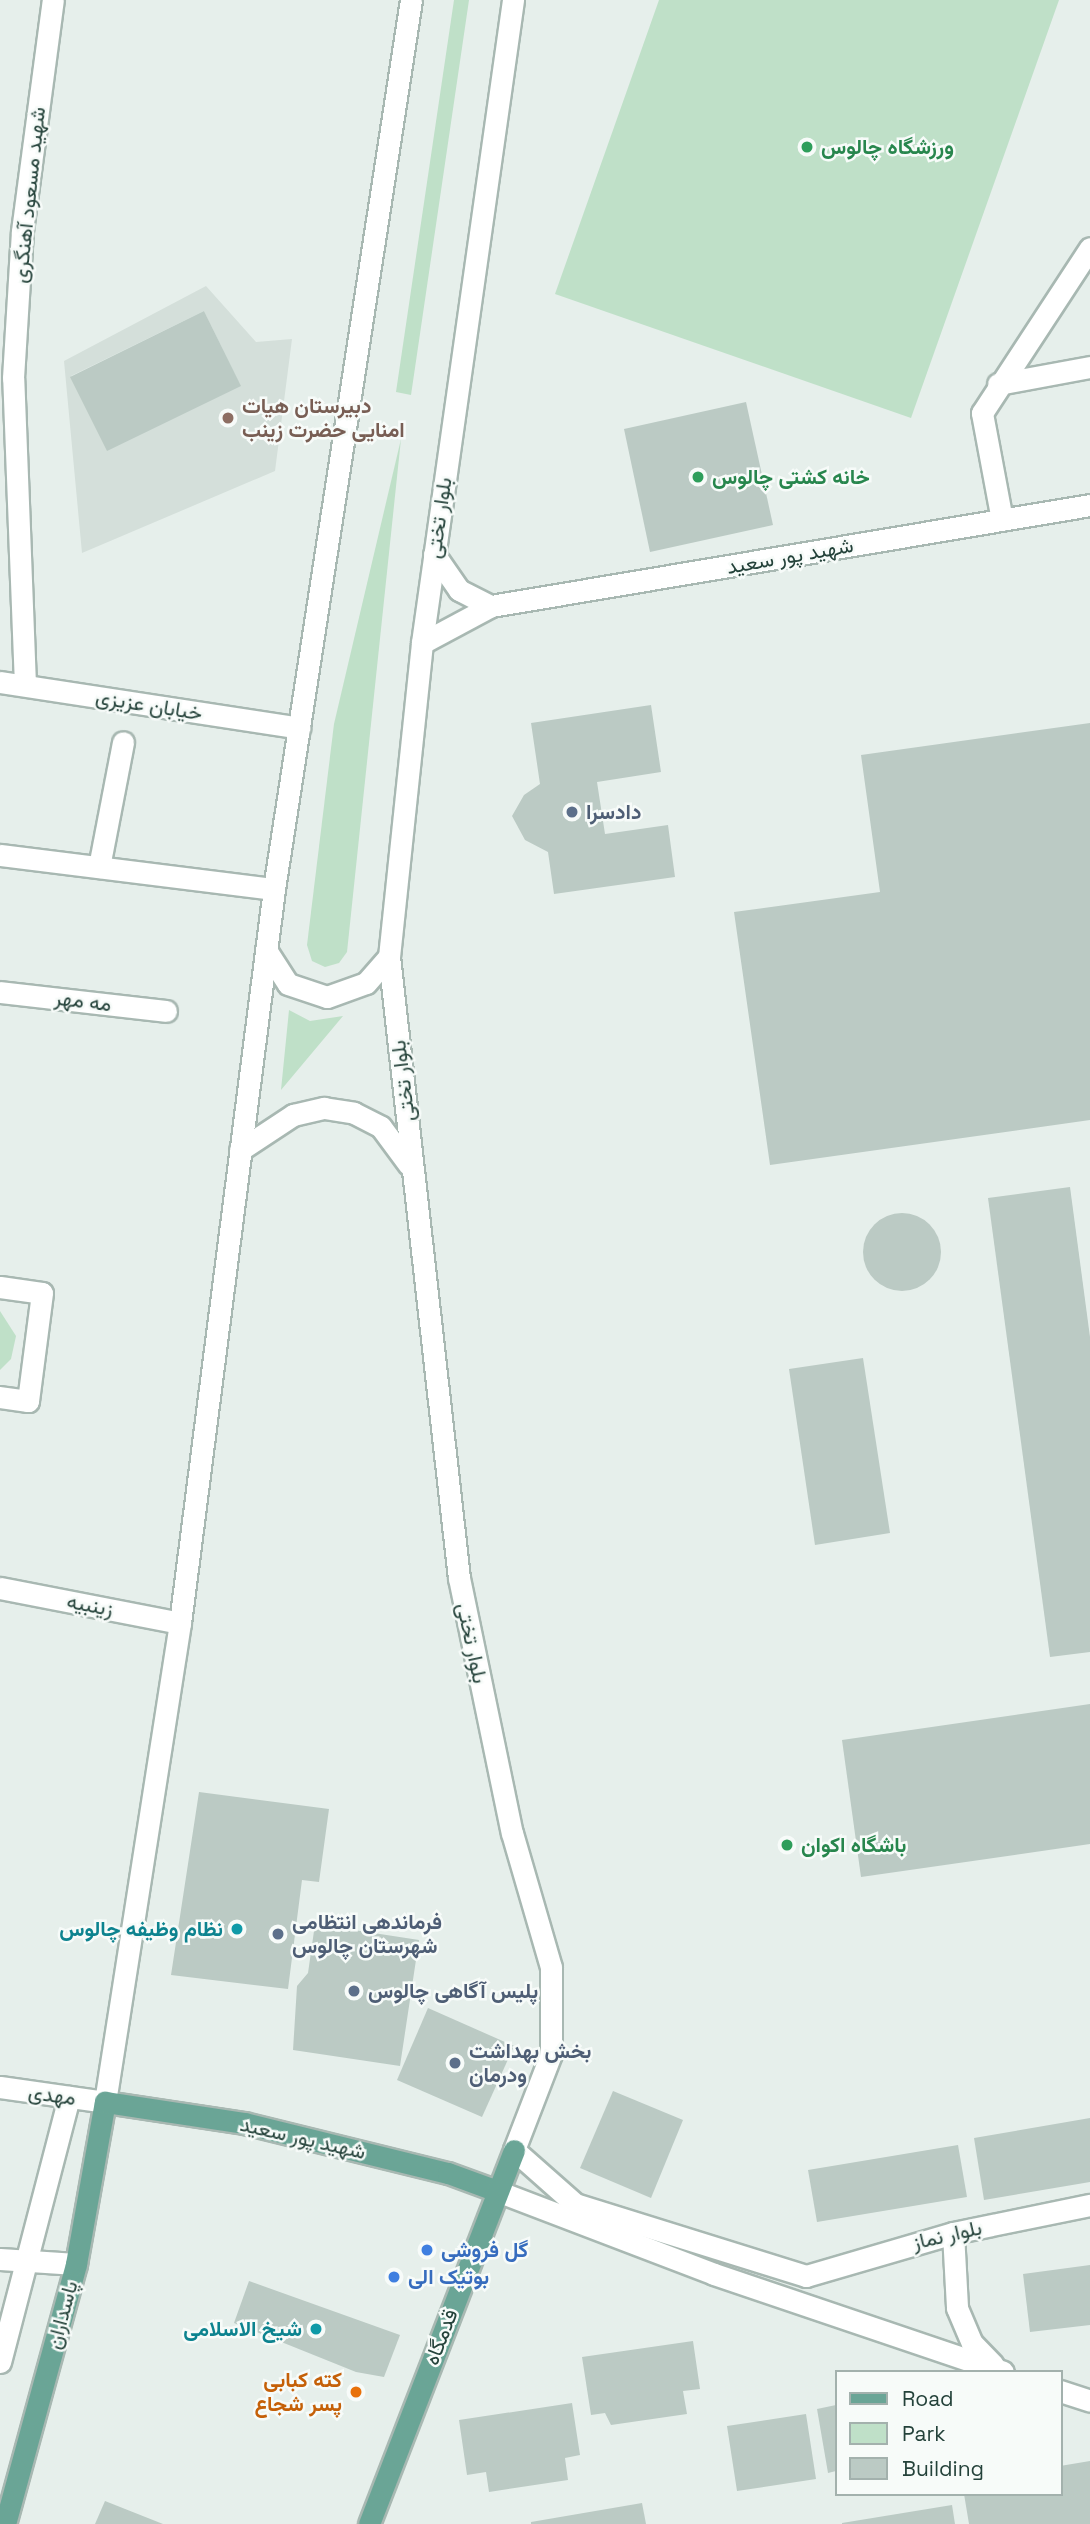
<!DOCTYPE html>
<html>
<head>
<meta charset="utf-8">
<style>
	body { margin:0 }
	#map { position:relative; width:1090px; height:2524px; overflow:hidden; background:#e6efeb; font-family:"Space Grotesk",Vazirmatn,sans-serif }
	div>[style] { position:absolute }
	.built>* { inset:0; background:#d4dfda }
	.green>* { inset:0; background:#bfe0c8 }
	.building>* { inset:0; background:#bbcac4 }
	.round { border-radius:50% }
	.roads { filter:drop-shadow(2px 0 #a8b8b2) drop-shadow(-2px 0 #a8b8b2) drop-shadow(0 2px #a8b8b2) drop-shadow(0 -2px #a8b8b2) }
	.street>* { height:21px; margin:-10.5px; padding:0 10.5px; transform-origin:10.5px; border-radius:10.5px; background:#fff }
	.secondary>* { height:21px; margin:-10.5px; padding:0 10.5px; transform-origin:10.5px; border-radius:10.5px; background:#fff }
	.primary>* { height:21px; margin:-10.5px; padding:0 10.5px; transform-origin:10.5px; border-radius:10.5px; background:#6aa596 }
	.dots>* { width:19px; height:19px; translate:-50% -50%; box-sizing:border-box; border:4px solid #f7fbf9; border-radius:50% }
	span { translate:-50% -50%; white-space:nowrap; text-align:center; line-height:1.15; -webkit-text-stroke:5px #f7fbf9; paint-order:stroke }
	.leisure-label { font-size:21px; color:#27864d; font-weight:700 }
	.left { translate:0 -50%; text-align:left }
	.street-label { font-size:21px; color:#24423a }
	.education-label { font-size:21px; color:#785e54; font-weight:700 }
	.service-label { font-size:21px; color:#4e5e75; font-weight:700 }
	.culture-label { font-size:21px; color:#0d838f; font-weight:700 }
	.right { translate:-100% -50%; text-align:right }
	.shop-label { font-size:21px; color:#366cbe; font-weight:700 }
	.food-label { font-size:21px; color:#c56008; font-weight:700 }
	.legend { position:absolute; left:835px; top:2370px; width:228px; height:126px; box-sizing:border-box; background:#f7fbf9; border:2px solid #a3b1ad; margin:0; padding:9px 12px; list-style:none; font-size:21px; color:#24423a }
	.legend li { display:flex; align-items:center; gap:14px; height:35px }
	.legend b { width:35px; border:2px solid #a3b1ad }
</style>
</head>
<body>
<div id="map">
	<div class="built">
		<i style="clip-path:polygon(evenodd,206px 286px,256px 342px,292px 339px,275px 471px,82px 553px,64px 361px,206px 286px,204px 311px,240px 385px,71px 377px,71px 376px,204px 311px)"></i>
	</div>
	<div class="green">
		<i style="clip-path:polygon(454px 0,469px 0,411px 395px,396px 392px)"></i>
		<i style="clip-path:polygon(659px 0,1059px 0,911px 418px,555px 294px)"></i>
		<i style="clip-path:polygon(401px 439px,347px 952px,339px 963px,325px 967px,312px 961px,307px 945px,334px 724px)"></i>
		<i style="clip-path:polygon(289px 1010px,310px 1021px,343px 1016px,281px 1090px)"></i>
		<i style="clip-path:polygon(0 1311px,16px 1336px,11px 1359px,0 1370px)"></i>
	</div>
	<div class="building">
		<i style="clip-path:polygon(204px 311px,241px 386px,107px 451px,70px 377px)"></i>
		<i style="clip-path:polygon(746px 402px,773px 525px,650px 552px,624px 429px)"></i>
		<i style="clip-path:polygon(651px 705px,661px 772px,597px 782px,605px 834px,668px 825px,675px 877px,554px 894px,548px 852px,525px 840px,512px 816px,524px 795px,540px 784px,531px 723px)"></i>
		<i style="clip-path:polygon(1090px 723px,1090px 1120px,770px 1165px,734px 912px,880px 892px,861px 755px)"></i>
		<i style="clip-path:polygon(1070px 1187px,1090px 1337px,1090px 1652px,1050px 1657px,988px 1198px)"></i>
		<i class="round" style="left:863px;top:1213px;width:78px;height:78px"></i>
		<i style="clip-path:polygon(863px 1358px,890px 1533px,815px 1545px,789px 1369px)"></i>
		<i style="clip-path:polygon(1090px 1704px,1090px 1844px,861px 1877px,842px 1740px)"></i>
		<i style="clip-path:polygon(199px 1792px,329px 1809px,319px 1882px,302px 1880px,288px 1989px,171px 1975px)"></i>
		<i style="clip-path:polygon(315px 1924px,419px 1940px,400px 2066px,293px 2050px,297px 1986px,308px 1973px)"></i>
		<i style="clip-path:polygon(428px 2008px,514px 2046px,482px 2117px,397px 2080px)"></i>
		<i style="clip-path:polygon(613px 2091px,683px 2120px,651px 2198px,580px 2168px)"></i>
		<i style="clip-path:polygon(1090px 2118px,1090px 2182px,984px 2200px,974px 2138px)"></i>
		<i style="clip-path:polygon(958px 2145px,967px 2197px,817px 2222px,808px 2170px)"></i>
		<i style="clip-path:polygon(1090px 2265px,1090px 2325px,1030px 2332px,1023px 2274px)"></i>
		<i style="clip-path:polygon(249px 2281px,400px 2335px,384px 2377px,356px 2372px,234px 2323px)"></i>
		<i style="clip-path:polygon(693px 2341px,700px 2389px,683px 2391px,687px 2414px,611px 2425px,605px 2413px,591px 2415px,582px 2357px)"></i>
		<i style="clip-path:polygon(572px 2403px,580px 2455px,565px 2458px,568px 2480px,489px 2492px,486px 2472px,467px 2475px,459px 2420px)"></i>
		<i style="clip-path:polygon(836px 2405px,836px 2471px,828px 2473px,817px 2409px)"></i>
		<i style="clip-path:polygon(806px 2414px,816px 2479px,737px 2491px,727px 2426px)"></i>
		<i style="clip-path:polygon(1090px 2461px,1090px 2524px,969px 2524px,964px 2494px,1060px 2494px,1060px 2466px)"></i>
		<i style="clip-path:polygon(105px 2501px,163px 2524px,95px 2524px)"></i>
		<i style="clip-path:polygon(642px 2503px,646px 2524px,531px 2524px,531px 2522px)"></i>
		<i style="clip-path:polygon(952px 2505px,955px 2524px,842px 2524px,842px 2523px)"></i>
	</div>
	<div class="roads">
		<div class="street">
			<i style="left:998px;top:384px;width:94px;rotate:-10.5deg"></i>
			<i style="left:1002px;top:520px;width:109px;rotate:-100.6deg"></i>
			<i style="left:982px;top:413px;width:197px;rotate:-56.8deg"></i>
			<i style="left:0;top:855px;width:276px;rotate:7.1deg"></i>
			<i style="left:99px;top:867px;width:127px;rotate:-79.1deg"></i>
			<i style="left:0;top:992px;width:167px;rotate:6.5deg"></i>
			<i style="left:0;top:1287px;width:42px;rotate:8.1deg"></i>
			<i style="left:42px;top:1293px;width:109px;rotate:97.4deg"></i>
			<i style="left:28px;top:1401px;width:28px;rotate:-172deg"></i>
			<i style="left:0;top:1588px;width:183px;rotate:11deg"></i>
			<i style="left:0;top:2259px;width:76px;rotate:3.8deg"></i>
			<i style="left:0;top:2362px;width:274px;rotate:-75.4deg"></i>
		</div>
		<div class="secondary">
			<i style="left:513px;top:0;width:649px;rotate:98.06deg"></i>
			<i style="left:422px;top:643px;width:316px;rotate:96deg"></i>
			<i style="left:389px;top:957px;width:625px;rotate:83.57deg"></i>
			<i style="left:459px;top:1578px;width:260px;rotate:78.3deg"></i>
			<i style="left:512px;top:1833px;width:140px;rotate:73.8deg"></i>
			<i style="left:551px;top:1967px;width:87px;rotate:90deg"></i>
			<i style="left:551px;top:2054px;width:103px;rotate:111.1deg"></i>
			<i style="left:514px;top:2150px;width:81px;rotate:41.5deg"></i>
			<i style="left:575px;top:2204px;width:242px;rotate:17.3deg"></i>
			<i style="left:806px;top:2276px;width:153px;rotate:-16.3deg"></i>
			<i style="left:953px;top:2233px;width:140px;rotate:-11.6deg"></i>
			<i style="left:434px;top:554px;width:44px;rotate:55.2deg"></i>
			<i style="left:459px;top:590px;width:36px;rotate:27deg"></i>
			<i style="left:422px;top:643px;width:78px;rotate:-28.2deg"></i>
			<i style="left:491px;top:606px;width:607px;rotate:-9.57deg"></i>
			<i style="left:0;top:682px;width:303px;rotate:8.7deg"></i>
			<i style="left:25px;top:685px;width:307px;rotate:-92.2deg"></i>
			<i style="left:13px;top:378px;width:147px;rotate:-86.5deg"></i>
			<i style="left:22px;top:231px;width:233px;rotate:-82.4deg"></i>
			<i style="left:266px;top:950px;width:40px;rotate:57.1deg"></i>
			<i style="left:288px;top:984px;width:41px;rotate:18.4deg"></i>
			<i style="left:327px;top:997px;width:41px;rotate:-19.7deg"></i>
			<i style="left:366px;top:983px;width:35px;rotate:-49deg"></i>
			<i style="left:240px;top:1150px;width:64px;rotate:-33.4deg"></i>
			<i style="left:293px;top:1115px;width:32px;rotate:-13deg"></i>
			<i style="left:324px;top:1108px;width:30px;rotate:9deg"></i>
			<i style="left:354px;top:1113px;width:30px;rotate:27deg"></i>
			<i style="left:381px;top:1127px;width:47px;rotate:53.6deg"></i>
			<i style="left:0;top:2087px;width:106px;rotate:8.1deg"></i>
			<i style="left:105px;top:2102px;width:485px;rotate:-81.1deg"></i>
			<i style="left:180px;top:1623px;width:740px;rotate:-82.7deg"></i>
			<i style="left:274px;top:889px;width:899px;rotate:-81.24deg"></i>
			<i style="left:497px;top:2191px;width:232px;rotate:20.9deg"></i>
			<i style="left:714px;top:2274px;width:305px;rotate:18.7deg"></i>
			<i style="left:953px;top:2233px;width:75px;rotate:86.9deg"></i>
			<i style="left:957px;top:2308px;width:38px;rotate:67deg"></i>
			<i style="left:972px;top:2343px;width:30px;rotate:46deg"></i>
			<i style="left:1060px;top:2391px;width:32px;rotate:18deg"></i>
		</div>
		<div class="primary">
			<i style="left:5px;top:2524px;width:270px;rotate:-74.7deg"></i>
			<i style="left:76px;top:2264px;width:165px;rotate:-79.9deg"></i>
			<i style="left:105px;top:2102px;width:141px;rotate:8.6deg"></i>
			<i style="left:244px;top:2123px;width:210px;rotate:13.8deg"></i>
			<i style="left:448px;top:2173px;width:52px;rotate:20.2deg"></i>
			<i style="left:369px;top:2524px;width:401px;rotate:-68.8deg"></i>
		</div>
	</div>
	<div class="dots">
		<i style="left:807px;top:147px;background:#2e9e5b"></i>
		<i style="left:228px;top:418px;background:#8d6e63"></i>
		<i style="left:698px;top:477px;background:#2e9e5b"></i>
		<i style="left:572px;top:812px;background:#5c6f8a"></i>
		<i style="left:787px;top:1845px;background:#2e9e5b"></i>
		<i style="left:237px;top:1929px;background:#0f9aa8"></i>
		<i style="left:278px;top:1934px;background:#5c6f8a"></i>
		<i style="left:354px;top:1991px;background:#5c6f8a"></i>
		<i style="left:455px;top:2063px;background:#5c6f8a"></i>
		<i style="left:427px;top:2250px;background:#3f7fe0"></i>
		<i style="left:394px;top:2277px;background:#3f7fe0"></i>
		<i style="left:316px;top:2329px;background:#0f9aa8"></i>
		<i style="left:356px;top:2392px;background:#e8710a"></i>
	</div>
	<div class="leisure-label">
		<span class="left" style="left:821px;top:147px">ورزشگاه چالوس</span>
		<span class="left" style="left:712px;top:477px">خانه کشتی چالوس</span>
		<span class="left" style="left:801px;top:1845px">باشگاه اکوان</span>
	</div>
	<div class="street-label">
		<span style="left:29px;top:195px;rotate:-84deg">شهید مسعود آهنگری</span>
		<span style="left:439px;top:518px;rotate:-82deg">بلوار تختی</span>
		<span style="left:790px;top:556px;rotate:-10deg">شهید پور سعید</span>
		<span style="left:149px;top:705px;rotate:9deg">خیابان عزیزی</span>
		<span style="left:83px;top:1001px;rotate:7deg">مه مهر</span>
		<span style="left:403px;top:1081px;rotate:-97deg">بلوار تختی</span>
		<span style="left:90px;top:1605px;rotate:11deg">زینبیه</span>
		<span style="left:472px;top:1643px;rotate:78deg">بلوار تختی</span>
		<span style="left:52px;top:2095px;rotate:8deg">مهدی</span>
		<span style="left:303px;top:2138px;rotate:13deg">شهید پور سعید</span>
		<span style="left:947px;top:2235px;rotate:-13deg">بلوار نماز</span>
		<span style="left:62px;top:2315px;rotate:-75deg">پاسداران</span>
		<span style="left:441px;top:2337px;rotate:-69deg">قدمگاه</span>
	</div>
	<div class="education-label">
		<span class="left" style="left:242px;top:418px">دبیرستان هیات<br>امنایی حضرت زینب</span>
	</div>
	<div class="service-label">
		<span class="left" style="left:586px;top:812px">دادسرا</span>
		<span class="left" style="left:292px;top:1934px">فرماندهی انتظامی<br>شهرستان چالوس</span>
		<span class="left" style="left:368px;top:1991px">پلیس آگاهی چالوس</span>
		<span class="left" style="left:469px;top:2063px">بخش بهداشت<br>ودرمان</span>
	</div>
	<div class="culture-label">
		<span class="right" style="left:223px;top:1929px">نظام وظیفه چالوس</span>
		<span class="right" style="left:302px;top:2329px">شیخ الاسلامی</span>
	</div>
	<div class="shop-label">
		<span class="left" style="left:441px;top:2250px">گل فروشی</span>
		<span class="left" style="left:408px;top:2277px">بوتیک الی</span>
	</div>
	<div class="food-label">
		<span class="right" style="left:342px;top:2392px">کته کبابی<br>پسر شجاع</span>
	</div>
	<ul class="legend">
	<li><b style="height:9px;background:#6aa596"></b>Road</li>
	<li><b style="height:19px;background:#bfe0c8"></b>Park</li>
	<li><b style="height:19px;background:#bbcac4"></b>Building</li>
	</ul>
</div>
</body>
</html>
